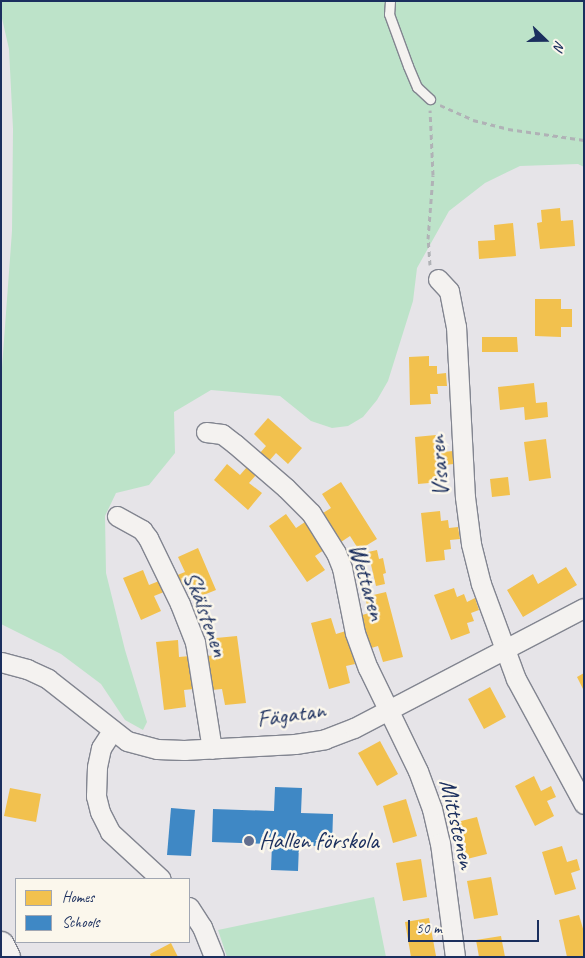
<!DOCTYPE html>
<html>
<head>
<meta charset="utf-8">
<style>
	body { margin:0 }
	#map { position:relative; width:585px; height:958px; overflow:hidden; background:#e6e4e8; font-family:Caveat,sans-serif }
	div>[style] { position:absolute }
	.green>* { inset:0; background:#bde3c9 }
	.homes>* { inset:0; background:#f2c14e }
	.schools>* { inset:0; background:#3f88c5 }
	.path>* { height:3px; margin-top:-1.5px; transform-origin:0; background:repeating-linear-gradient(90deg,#b0b2b6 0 5px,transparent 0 9px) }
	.roads { filter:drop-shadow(1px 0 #828590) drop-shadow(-1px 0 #828590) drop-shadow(0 1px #828590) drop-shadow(0 -1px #828590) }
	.lane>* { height:9px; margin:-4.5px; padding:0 4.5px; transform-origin:4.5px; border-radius:4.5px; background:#f4f2f0 }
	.street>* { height:19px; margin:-9.5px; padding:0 9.5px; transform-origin:9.5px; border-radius:9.5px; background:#f4f2f0 }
	.secondary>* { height:26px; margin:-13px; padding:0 13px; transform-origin:13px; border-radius:13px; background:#f4f2f0 }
	.dots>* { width:14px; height:14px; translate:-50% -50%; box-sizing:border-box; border:2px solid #fbf7ec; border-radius:50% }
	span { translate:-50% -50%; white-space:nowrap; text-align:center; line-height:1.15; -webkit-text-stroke:5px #fbf7ec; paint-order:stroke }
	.street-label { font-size:24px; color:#1b2f5e }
	.poi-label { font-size:24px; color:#1b2f5e }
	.left { translate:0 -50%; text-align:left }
	.frame { position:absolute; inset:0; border:2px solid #1b2f5e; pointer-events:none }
	.legend { position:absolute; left:15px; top:878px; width:175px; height:65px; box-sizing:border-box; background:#fbf7ec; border:1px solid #a1a7b3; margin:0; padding:6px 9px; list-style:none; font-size:15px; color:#1b2f5e }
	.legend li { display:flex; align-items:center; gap:10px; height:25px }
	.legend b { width:25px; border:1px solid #a1a7b3 }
	.north { position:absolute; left:520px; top:15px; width:50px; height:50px; -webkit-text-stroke:4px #fbf7ec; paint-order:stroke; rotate:112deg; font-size:14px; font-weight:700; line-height:20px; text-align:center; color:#1b2f5e }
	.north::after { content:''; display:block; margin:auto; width:18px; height:22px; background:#1b2f5e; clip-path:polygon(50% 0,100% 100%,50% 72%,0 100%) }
	.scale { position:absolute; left:408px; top:920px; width:131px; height:22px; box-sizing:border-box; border:2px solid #1b2f5e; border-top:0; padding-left:6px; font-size:15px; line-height:18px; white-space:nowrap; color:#1b2f5e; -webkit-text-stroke:4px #fbf7ec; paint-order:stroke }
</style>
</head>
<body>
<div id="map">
	<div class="green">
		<i style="clip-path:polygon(1px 1px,584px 1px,584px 167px,578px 164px,520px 166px,485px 183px,449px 211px,417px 268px,413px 301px,388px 381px,377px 400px,363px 417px,348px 426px,332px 428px,311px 421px,280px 396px,211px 390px,174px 412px,175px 453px,149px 485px,116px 493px,105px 516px,106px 573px,125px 650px,147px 722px,143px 730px,125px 720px,101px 684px,61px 654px,1px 624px,1px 381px,12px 231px,13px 129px,9px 49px,1px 14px)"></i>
		<i style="clip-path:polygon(374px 897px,386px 957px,227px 957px,218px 930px)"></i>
	</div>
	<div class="homes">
		<i style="clip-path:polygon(560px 208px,561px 221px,573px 220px,575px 246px,540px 249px,537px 223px,542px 222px,541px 210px)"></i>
		<i style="clip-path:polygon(513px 223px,516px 256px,479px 259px,478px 241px,495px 240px,494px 225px)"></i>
		<i style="clip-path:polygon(535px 299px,561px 299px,561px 309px,572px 309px,572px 327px,561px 327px,561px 337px,535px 336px)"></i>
		<i style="clip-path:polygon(482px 337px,517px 337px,518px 352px,482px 352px)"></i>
		<i style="clip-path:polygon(429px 356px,429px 366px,437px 366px,437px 374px,446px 373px,447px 386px,437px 386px,438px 394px,430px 394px,431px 404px,410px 405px,409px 357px)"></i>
		<i style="clip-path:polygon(534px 383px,536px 403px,547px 402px,548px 417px,525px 420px,524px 407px,500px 410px,498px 387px)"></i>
		<i style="clip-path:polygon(268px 418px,302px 448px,288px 464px,276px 453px,269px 461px,260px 453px,266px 446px,254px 434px)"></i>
		<i style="clip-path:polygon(436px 435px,436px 445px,443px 445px,443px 452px,453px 451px,454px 464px,444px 465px,445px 473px,439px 473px,440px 482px,418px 484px,415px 437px)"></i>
		<i style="clip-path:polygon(546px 439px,551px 478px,529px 481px,524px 442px)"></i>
		<i style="clip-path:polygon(227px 464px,240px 475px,247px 467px,256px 475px,249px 483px,262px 493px,248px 510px,214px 480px)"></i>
		<i style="clip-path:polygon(508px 477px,510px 495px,492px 497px,490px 479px)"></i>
		<i style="clip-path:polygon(341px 482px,377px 539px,359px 550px,350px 536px,341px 542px,323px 513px,331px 508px,322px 494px)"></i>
		<i style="clip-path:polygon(440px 511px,441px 521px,448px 520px,449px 528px,458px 527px,460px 539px,450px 540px,451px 549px,444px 550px,445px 560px,426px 562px,421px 513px)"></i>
		<i style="clip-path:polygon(286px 514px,296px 528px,305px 522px,324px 550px,315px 556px,325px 570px,307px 582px,269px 526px)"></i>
		<i style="clip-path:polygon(198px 548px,216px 590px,196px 598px,190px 583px,180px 587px,175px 576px,185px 572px,178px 557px)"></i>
		<i style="clip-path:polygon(377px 550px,379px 559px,383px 558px,386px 573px,383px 574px,385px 584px,376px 586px,368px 552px)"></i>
		<i style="clip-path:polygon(566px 567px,577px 585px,523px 617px,507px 590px,533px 574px,538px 584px)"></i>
		<i style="clip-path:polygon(143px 570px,149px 585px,159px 581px,164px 592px,154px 596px,161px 611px,141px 620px,123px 578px)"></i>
		<i style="clip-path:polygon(454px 588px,457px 597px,464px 594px,467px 602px,475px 598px,479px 610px,471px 613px,474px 621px,467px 623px,470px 633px,451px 640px,434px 595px)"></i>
		<i style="clip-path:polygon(386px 592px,403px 657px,383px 662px,378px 646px,368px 649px,359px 616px,369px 613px,365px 597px)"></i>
		<i style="clip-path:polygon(331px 618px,336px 634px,346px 631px,355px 664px,346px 666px,350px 683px,329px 689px,311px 623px)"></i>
		<i style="clip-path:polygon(237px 636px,246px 703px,225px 705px,222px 689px,212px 690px,207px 656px,217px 655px,216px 638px)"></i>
		<i style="clip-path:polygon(178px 640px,179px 657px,190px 656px,194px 689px,184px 690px,186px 707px,164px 710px,156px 642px)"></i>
		<i style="clip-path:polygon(584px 673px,584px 691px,577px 677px)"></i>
		<i style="clip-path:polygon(490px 687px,506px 717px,484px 729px,468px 699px)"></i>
		<i style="clip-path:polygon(380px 741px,398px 774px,377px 786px,358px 753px)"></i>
		<i style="clip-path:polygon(534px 776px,541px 791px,551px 786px,556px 797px,547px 801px,554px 816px,535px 826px,515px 786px)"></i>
		<i style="clip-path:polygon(10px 788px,41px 794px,36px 822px,4px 816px)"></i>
		<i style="clip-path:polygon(406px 799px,417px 836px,393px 843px,383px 806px)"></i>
		<i style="clip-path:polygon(477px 817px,487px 854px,463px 860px,453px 823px)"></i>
		<i style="clip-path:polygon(562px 846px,567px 862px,577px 859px,580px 870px,571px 873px,576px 889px,555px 895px,542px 852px)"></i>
		<i style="clip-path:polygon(421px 859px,427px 897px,403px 901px,396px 863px)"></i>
		<i style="clip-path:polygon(491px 877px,498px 915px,474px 919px,467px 881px)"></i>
		<i style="clip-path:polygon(579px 915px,584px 932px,584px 957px,567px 957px,559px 920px)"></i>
		<i style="clip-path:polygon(429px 918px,436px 956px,411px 957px,405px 922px)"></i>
		<i style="clip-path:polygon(501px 936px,505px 957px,479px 957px,476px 940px)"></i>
		<i style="clip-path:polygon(171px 943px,178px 957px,151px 957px,150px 954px)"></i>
	</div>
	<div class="schools">
		<i style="clip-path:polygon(275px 787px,302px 788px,301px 813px,333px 814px,332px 847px,299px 845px,298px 871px,271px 870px,272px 844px,212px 842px,213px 809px,274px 811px)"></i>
		<i style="clip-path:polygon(171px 808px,195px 810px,191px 856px,167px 855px)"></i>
	</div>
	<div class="path">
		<i style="left:440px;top:105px;width:36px;rotate:24deg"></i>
		<i style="left:473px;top:120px;width:36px;rotate:14deg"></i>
		<i style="left:508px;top:129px;width:77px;rotate:8.2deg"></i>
		<i style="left:430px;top:265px;width:26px;rotate:-94deg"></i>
		<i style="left:428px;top:239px;width:64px;rotate:-85.5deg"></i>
		<i style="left:433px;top:175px;width:65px;rotate:-92.6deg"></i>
	</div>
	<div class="roads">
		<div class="lane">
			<i style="left:390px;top:1px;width:13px;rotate:94deg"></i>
			<i style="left:389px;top:14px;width:55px;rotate:69.9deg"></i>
			<i style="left:408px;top:66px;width:23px;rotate:67deg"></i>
			<i style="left:417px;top:87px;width:18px;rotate:43deg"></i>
		</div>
		<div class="street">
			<i style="left:438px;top:279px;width:16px;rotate:47deg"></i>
			<i style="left:449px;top:291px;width:36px;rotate:79deg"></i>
			<i style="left:456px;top:326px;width:171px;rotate:87deg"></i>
			<i style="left:465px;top:497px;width:47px;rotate:82.7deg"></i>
			<i style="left:471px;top:544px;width:41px;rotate:76deg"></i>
			<i style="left:481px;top:584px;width:101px;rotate:69.8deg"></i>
			<i style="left:516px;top:679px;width:142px;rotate:61.5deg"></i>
			<i style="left:206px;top:432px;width:16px;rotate:7deg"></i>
			<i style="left:222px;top:434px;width:16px;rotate:38deg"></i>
			<i style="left:235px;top:444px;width:67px;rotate:40.8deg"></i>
			<i style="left:286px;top:488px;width:35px;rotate:45deg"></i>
			<i style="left:311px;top:513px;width:47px;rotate:58deg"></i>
			<i style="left:336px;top:553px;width:16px;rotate:68deg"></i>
			<i style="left:342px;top:568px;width:66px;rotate:78.7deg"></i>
			<i style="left:355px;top:633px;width:37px;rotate:70deg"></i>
			<i style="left:368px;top:668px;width:114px;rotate:64.1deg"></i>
			<i style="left:418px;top:771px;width:40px;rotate:69.8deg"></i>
			<i style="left:432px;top:809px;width:35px;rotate:77deg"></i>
			<i style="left:440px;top:843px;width:115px;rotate:82.5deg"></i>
			<i style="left:117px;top:516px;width:29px;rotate:29deg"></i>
			<i style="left:142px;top:530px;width:10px;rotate:53deg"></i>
			<i style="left:148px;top:538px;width:73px;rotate:64.1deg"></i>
			<i style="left:180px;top:604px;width:41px;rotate:68.5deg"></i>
			<i style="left:195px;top:642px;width:108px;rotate:81deg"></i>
			<i style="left:1px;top:662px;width:27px;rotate:15deg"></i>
			<i style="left:27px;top:669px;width:23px;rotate:25deg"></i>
			<i style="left:48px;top:679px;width:100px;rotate:38.1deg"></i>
			<i style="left:127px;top:741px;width:31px;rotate:15deg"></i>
			<i style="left:157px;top:749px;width:27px;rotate:2deg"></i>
			<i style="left:184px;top:750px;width:111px;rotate:-3.1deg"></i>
			<i style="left:295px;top:744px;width:30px;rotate:-9deg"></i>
			<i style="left:325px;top:739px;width:31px;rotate:-21deg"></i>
			<i style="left:354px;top:728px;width:259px;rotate:-27.6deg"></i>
			<i style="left:112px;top:731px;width:20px;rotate:123deg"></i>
			<i style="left:101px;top:748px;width:19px;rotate:102deg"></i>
			<i style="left:97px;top:767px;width:29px;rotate:92deg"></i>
			<i style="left:96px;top:796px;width:16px;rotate:76deg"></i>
			<i style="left:100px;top:812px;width:22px;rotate:63deg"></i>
			<i style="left:110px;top:832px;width:69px;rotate:42.7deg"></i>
			<i style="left:189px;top:907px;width:24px;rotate:57deg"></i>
			<i style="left:202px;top:927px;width:32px;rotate:68deg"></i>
		</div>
		<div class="secondary">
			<i style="left:1px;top:945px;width:13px;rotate:63deg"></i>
		</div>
	</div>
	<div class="dots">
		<i style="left:249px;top:841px;background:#626e8e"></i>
	</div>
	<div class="street-label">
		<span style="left:439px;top:466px;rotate:-94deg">Visaren</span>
		<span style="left:367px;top:582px;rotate:74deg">Wettaren</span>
		<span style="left:206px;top:614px;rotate:70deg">Skälstenen</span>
		<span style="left:291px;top:715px;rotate:-9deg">Fägatan</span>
		<span style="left:457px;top:824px;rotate:77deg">Mittstenen</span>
	</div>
	<div class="poi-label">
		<span class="left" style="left:259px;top:841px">Hallen förskola</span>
	</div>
	<div class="frame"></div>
	<ul class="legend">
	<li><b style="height:14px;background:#f2c14e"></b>Homes</li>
	<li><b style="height:14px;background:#3f88c5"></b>Schools</li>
	</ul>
	<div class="north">N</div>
	<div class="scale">50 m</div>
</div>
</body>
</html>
